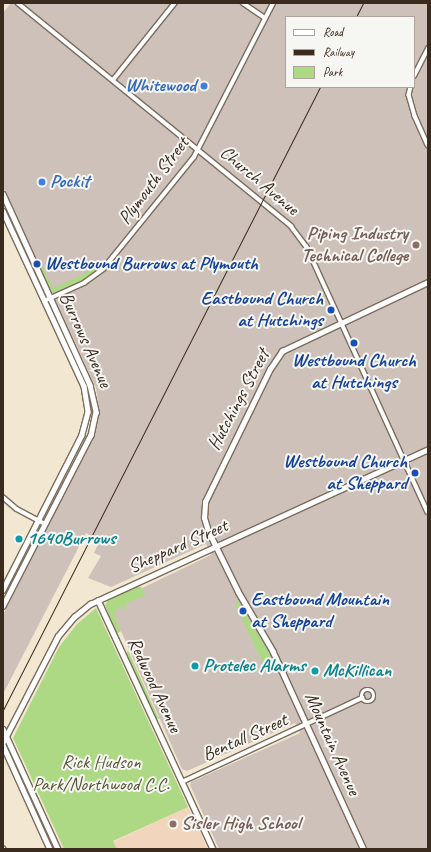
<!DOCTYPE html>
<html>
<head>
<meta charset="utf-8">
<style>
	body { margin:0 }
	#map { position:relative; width:431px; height:852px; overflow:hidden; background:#f2e7d1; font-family:Caveat,sans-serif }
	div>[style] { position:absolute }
	.built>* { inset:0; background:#f1d5bd }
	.industrial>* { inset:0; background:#cec1ba }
	.green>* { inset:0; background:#add985 }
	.roads { filter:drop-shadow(1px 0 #7b6c5d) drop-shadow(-1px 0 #7b6c5d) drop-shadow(0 1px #7b6c5d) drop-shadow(0 -1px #7b6c5d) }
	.minor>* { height:3.5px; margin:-1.75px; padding:0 1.75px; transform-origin:1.75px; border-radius:1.75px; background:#fff }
	.minor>.ring { margin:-1.75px; padding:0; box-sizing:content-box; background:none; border:3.5px solid #fff; border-radius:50% }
	.tertiary>* { height:4.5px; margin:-2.25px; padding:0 2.25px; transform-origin:2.25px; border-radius:2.25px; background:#fff }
	.rail>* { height:1px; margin:-0.5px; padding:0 0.5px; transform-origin:0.5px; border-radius:0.5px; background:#3b2a1e }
	.dots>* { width:11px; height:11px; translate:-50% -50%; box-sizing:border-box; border:2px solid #f6f6f2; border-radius:50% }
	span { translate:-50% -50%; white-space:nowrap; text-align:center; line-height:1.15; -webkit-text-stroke:4px #f6f6f2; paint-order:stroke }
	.shop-label { font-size:19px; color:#366cbe; font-weight:700 }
	.right { translate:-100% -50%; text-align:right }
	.left { translate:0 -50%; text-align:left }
	.street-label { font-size:19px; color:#3b2a1e }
	.education-label { font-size:19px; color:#785e54; font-weight:700 }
	.transit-label { font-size:19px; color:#164399; font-weight:700 }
	.culture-label { font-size:19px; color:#0d838f; font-weight:700 }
	.park-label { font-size:19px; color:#585638 }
	.frame { position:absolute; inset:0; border:4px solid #3b2a1e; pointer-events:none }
	.legend { position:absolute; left:285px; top:16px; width:130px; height:72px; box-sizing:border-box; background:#f6f6f2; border:1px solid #aba49d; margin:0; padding:5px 7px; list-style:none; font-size:12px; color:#3b2a1e }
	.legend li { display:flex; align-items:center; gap:8px; height:20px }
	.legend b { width:20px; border:1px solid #aba49d }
</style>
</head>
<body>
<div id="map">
	<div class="built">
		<i style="clip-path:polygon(188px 807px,208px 849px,117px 849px,113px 842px)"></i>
	</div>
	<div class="industrial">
		<i style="clip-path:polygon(evenodd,11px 3px,428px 3px,428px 849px,219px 849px,190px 785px,191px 782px,300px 733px,295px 723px,187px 771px,182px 769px,109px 604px,211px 555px,206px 544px,111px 587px,88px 578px,101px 556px,94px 553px,99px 542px,86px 533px,3px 694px,3px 615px,95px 432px,99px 410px,96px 388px,3px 187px,3px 13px,11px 3px,286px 17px,414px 17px,414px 87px,286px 87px,286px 17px)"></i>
	</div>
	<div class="green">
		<i style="clip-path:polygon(39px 260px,53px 288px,84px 274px,98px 263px,101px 267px,83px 280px,53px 293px,36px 262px)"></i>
		<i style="clip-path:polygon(137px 586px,141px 587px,146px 595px,125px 604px,127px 608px,123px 610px,121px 606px,116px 609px,117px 612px,114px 614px,121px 631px,117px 634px,105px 605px,109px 599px)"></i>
		<i style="clip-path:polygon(237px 600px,267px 649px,273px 661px,269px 665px,264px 666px,235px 604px)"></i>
		<i style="clip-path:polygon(96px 608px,188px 807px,113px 841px,117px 849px,64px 849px,13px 738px,59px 647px,77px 624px)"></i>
		<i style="clip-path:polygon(128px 650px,158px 717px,160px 716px,159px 719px,155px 718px,126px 654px)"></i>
	</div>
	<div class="roads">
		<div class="minor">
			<i style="left:18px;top:3px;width:353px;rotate:39.2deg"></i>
			<i style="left:291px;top:226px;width:26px;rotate:53deg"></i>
			<i style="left:307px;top:247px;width:291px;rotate:65.5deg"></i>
			<i style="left:243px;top:3px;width:27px;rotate:34deg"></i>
			<i style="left:414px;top:76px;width:31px;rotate:-63deg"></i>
			<i style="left:113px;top:80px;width:99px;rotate:-51.2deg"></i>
			<i style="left:411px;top:87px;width:8px;rotate:104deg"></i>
			<i style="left:409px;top:95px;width:22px;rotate:74deg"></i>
			<i style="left:415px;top:116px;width:32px;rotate:66deg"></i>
			<i style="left:44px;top:301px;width:44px;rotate:-24.2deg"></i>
			<i style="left:84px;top:283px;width:24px;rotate:-36deg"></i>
			<i style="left:103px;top:269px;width:144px;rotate:-50.9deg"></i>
			<i style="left:194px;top:157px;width:173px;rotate:-62.8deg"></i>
			<i style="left:3px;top:497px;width:18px;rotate:41deg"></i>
			<i style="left:17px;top:509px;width:32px;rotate:28deg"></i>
			<i class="ring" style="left:362px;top:690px;width:8.5px;height:8.5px"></i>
			<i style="left:182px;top:782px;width:199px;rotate:-25deg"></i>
			<i style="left:3px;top:848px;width:1px;rotate:45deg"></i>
		</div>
		<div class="tertiary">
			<i style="left:3px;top:194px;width:210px;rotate:65.5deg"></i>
			<i style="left:90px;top:385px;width:28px;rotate:77deg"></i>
			<i style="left:96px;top:412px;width:24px;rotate:102deg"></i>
			<i style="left:91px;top:435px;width:192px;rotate:117.2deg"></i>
			<i style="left:3px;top:211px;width:193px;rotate:65.2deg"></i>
			<i style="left:84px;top:386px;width:26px;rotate:81deg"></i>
			<i style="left:88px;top:412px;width:24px;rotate:105deg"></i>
			<i style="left:82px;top:435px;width:174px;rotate:117deg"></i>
			<i style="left:98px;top:600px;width:274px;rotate:65.2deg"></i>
			<i style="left:3px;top:729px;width:132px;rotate:65.4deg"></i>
			<i style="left:3px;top:742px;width:119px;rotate:-62.6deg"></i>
			<i style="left:58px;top:636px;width:25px;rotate:-50deg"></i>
			<i style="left:74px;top:617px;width:21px;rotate:-39deg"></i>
			<i style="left:90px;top:604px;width:372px;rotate:-24.6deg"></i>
			<i style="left:3px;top:745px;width:114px;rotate:65.7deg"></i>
			<i style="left:363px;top:849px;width:217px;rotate:-114.6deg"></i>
			<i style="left:273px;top:652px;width:69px;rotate:-120.3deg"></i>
			<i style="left:238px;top:592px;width:68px;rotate:-116.2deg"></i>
			<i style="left:208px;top:531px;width:14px;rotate:-107deg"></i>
			<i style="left:204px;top:518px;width:16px;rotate:-86deg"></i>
			<i style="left:205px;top:502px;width:148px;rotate:-64deg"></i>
			<i style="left:270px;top:369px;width:22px;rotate:-56deg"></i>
			<i style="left:282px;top:351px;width:161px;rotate:-25.3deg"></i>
		</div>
	</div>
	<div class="rail">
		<i style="left:356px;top:17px;width:16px;rotate:-63deg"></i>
		<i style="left:3px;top:710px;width:699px;rotate:-63.03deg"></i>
	</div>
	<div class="dots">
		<i style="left:204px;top:86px;background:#3f7fe0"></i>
		<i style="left:42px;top:182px;background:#3f7fe0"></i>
		<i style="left:416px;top:245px;background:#8d6e63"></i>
		<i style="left:37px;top:264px;background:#1a4fb4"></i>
		<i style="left:331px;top:310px;background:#1a4fb4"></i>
		<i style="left:354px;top:343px;background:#1a4fb4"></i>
		<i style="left:415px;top:473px;background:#1a4fb4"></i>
		<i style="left:19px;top:539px;background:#0f9aa8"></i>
		<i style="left:243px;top:611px;background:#1a4fb4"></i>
		<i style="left:195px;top:666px;background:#0f9aa8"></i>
		<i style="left:315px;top:671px;background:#0f9aa8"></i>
		<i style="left:173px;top:824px;background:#8d6e63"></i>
	</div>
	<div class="shop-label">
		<span class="right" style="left:196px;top:86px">Whitewood</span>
		<span class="left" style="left:50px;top:182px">Pockit</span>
	</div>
	<div class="street-label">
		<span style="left:154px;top:181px;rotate:-53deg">Plymouth Street</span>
		<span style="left:259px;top:181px;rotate:40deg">Church Avenue</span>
		<span style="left:85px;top:340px;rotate:66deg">Burrows Avenue</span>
		<span style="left:239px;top:400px;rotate:-62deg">Hutchings Street</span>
		<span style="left:178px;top:547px;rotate:-24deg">Sheppard Street</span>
		<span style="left:154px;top:685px;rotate:65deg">Redwood Avenue</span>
		<span style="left:245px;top:738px;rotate:-24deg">Bentall Street</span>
		<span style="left:332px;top:744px;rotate:66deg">Mountain Avenue</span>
	</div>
	<div class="education-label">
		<span class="right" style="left:408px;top:245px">Piping Industry<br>Technical College</span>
		<span class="left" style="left:181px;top:824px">Sisler High School</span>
	</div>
	<div class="transit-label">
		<span class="left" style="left:45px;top:264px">Westbound Burrows at Plymouth</span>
		<span class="right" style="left:323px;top:310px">Eastbound Church<br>at Hutchings</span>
		<span style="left:354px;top:372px">Westbound Church<br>at Hutchings</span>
		<span class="right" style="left:407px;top:473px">Westbound Church<br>at Sheppard</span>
		<span class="left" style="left:251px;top:611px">Eastbound Mountain<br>at Sheppard</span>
	</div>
	<div class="culture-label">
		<span class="left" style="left:27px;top:539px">1640Burrows</span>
		<span class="left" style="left:203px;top:666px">Protelec Alarms</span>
		<span class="left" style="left:323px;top:671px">McKillican</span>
	</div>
	<div class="park-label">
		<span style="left:101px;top:774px">Rick Hudson<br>Park/Northwood C.C.</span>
	</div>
	<div class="frame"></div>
	<ul class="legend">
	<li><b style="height:5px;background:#fff"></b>Road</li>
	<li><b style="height:5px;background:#3b2a1e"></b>Railway</li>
	<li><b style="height:11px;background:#add985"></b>Park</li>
	</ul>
</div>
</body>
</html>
